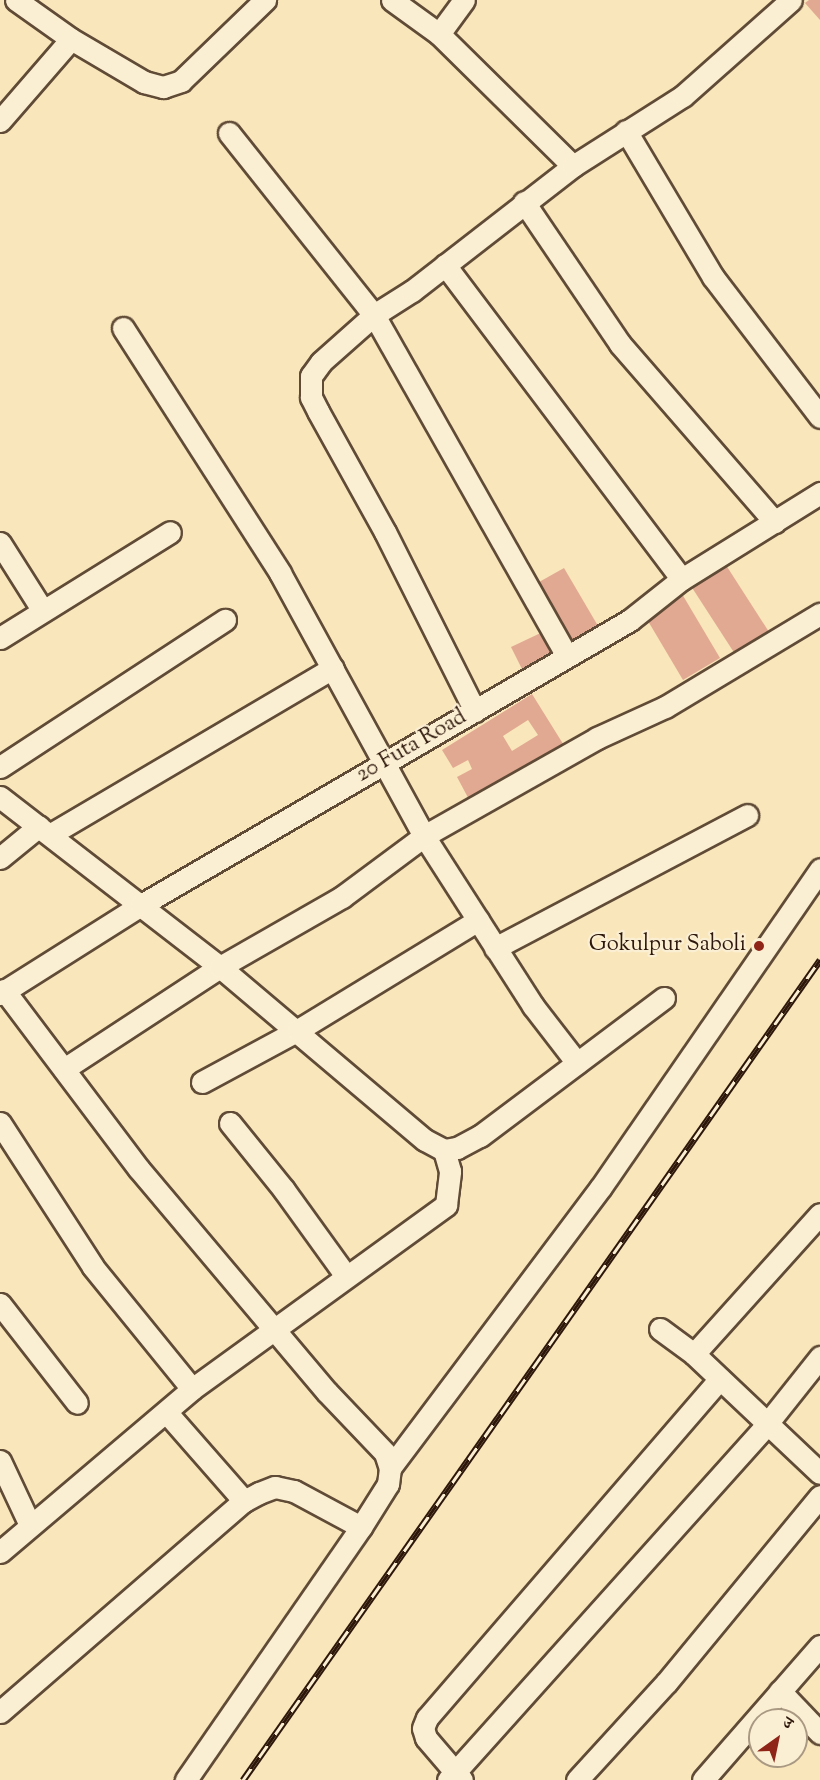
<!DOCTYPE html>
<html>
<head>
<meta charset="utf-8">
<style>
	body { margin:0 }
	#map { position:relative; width:820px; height:1780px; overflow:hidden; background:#f9e6bb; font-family:"Sorts Mill Goudy","Noto Serif Devanagari",serif }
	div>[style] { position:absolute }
	.building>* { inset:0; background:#e2a992 }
	.roads { filter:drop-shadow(2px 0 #604b37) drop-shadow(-2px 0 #604b37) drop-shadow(0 2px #604b37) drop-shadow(0 -2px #604b37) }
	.street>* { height:21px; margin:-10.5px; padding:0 10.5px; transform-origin:10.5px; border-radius:10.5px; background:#fbefd3 }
	.rail>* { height:7px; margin-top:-3.5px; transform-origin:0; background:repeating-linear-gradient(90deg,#fbefd3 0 14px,#2d170b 0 28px); box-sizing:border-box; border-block:2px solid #2d170b }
	.dots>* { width:16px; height:16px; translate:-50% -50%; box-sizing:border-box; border:3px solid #fbefd3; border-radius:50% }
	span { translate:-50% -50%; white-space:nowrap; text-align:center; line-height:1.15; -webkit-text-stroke:4.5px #fbefd3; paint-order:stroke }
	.street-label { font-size:22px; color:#2d170b }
	.poi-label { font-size:22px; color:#2d170b }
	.right { translate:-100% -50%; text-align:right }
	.north { position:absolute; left:748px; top:1708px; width:60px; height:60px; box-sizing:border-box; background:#fbefd3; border:2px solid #a99983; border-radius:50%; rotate:33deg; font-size:16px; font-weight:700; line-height:24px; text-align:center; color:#2d170b }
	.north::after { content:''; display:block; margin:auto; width:21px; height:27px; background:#8f2418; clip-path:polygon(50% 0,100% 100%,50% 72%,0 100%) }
</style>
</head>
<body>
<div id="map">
	<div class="building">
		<i style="clip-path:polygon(809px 0,820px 0,820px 20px,805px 3px)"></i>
		<i style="clip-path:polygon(724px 562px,769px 632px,735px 654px,689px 583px)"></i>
		<i style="clip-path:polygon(564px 568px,601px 631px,568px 649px,532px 586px)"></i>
		<i style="clip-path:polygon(682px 594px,720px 658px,683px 680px,645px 616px)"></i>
		<i style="clip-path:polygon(547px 630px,559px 654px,523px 671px,511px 647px)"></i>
		<i style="clip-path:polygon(evenodd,532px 694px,565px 747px,472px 805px,457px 777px,472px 769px,468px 760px,453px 768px,442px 750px,532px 694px,528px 720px,538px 735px,512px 751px,503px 736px,528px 720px)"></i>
	</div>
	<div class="roads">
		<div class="street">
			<i style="left:16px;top:0;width:67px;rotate:35.3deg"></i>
			<i style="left:71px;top:39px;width:85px;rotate:30.5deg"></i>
			<i style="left:144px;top:82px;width:20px;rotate:15deg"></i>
			<i style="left:163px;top:87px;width:19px;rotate:-18deg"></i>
			<i style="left:181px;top:81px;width:117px;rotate:-44deg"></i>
			<i style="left:392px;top:0;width:58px;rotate:35.9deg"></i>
			<i style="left:439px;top:34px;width:188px;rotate:44.6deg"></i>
			<i style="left:439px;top:34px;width:42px;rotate:-53.7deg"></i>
			<i style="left:0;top:121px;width:108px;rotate:-49.1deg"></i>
			<i style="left:626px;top:131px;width:170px;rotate:59.2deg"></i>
			<i style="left:713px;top:277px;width:176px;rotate:52.6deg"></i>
			<i style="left:229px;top:133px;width:233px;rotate:51.5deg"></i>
			<i style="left:374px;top:315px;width:392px;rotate:60.5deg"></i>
			<i style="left:524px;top:202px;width:171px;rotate:55.9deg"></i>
			<i style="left:620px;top:344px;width:236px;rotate:49deg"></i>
			<i style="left:445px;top:265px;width:393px;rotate:53deg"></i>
			<i style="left:123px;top:328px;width:291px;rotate:57.3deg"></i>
			<i style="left:280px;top:573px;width:300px;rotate:61.3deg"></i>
			<i style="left:424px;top:836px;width:202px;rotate:57.3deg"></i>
			<i style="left:533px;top:1006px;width:72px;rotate:52.3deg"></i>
			<i style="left:0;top:543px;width:80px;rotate:57.7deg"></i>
			<i style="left:0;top:638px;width:200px;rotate:-31.9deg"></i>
			<i style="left:475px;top:711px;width:200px;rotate:-116.7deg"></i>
			<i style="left:385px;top:532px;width:138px;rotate:-119deg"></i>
			<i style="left:318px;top:411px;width:16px;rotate:-117deg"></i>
			<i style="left:311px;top:397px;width:21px;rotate:-90deg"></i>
			<i style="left:311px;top:376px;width:17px;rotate:-54deg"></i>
			<i style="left:321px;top:362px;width:71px;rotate:-41.6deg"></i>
			<i style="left:374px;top:315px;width:45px;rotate:-32.3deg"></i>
			<i style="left:412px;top:291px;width:204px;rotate:-37.8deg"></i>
			<i style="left:573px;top:166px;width:130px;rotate:-32.5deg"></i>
			<i style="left:683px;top:96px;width:144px;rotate:-41.6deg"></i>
			<i style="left:0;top:767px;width:269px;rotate:-33.2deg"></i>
			<i style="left:0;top:797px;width:278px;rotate:37.7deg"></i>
			<i style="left:220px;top:967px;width:268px;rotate:40.2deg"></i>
			<i style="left:425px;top:1140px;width:21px;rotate:28deg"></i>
			<i style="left:444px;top:1150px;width:13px;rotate:-9deg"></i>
			<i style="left:457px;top:1148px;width:26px;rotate:-28deg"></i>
			<i style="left:480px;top:1136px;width:230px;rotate:-36.9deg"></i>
			<i style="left:51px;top:834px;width:327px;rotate:-30.5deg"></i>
			<i style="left:0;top:858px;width:50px;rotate:-39.4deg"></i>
			<i style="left:495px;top:948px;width:285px;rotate:-27.8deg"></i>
			<i style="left:4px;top:990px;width:224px;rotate:53deg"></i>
			<i style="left:139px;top:1169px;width:292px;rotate:49.9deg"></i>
			<i style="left:327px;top:1392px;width:84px;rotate:46.4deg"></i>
			<i style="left:385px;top:1453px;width:16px;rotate:72deg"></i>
			<i style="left:390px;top:1468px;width:16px;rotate:97deg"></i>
			<i style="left:388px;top:1484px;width:51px;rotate:122.1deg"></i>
			<i style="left:361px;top:1527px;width:308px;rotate:124.7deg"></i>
			<i style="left:0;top:994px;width:167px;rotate:-32.3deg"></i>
			<i style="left:141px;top:905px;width:566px;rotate:-30.23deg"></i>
			<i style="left:630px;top:620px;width:66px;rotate:-38.3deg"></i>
			<i style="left:682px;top:579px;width:163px;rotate:-31.9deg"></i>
			<i style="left:64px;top:1069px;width:186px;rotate:-33.2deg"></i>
			<i style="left:220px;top:967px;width:141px;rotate:-29.8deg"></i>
			<i style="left:342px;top:897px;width:102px;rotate:-36.6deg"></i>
			<i style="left:424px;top:836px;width:199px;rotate:-29.5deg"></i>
			<i style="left:597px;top:738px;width:75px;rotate:-24.5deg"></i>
			<i style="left:665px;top:707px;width:181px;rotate:-31deg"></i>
			<i style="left:202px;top:1082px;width:109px;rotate:-28.4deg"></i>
			<i style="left:298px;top:1030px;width:211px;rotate:-31.4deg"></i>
			<i style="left:0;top:1123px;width:171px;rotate:57.1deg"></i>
			<i style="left:93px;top:1267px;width:157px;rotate:50.9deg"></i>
			<i style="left:230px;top:1123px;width:86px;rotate:51.1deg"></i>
			<i style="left:284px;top:1190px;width:106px;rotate:54.2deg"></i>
			<i style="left:0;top:1304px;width:125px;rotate:52.1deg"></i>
			<i style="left:660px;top:1329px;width:42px;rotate:36.3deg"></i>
			<i style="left:694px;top:1354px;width:173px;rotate:43.4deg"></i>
			<i style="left:694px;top:1354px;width:188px;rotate:-48deg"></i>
			<i style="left:167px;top:1413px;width:117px;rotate:48.8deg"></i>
			<i style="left:0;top:1461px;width:71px;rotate:64.9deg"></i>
			<i style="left:390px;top:1468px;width:351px;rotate:-53.1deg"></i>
			<i style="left:601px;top:1187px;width:386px;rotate:-55.4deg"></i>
			<i style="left:0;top:1552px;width:252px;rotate:-40.3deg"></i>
			<i style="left:192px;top:1389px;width:314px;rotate:-35.9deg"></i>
			<i style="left:446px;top:1205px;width:34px;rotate:-83deg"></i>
			<i style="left:450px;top:1171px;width:22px;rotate:-106deg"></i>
			<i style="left:780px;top:1691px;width:58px;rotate:46.4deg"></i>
			<i style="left:0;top:1712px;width:323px;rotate:-40.9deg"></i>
			<i style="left:244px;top:1501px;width:17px;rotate:-28deg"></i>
			<i style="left:259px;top:1493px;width:17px;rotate:-21deg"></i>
			<i style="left:275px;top:1487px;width:19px;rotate:12deg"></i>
			<i style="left:294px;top:1491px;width:76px;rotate:28.2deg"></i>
			<i style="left:448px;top:1780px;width:477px;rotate:-48.1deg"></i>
			<i style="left:766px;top:1425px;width:87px;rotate:-51.5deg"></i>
			<i style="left:462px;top:1780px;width:55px;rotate:-130.6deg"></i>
			<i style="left:426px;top:1738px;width:10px;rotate:-107deg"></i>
			<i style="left:423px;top:1728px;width:11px;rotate:-68deg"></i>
			<i style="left:427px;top:1718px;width:448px;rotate:-49.2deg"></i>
			<i style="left:577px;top:1780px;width:132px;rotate:-47.5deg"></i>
			<i style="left:666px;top:1683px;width:242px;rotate:-50.5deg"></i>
			<i style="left:703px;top:1780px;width:178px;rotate:-48.9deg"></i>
		</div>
	</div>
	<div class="rail">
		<i style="left:243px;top:1780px;width:1003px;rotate:-54.87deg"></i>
	</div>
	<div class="dots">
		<i style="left:759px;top:946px;background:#8f2418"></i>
	</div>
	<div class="street-label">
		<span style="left:412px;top:747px;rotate:-30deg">20 Futa Road</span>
	</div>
	<div class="poi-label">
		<span class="right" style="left:746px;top:946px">Gokulpur Saboli</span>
	</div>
	<div class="north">उ</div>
</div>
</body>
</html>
